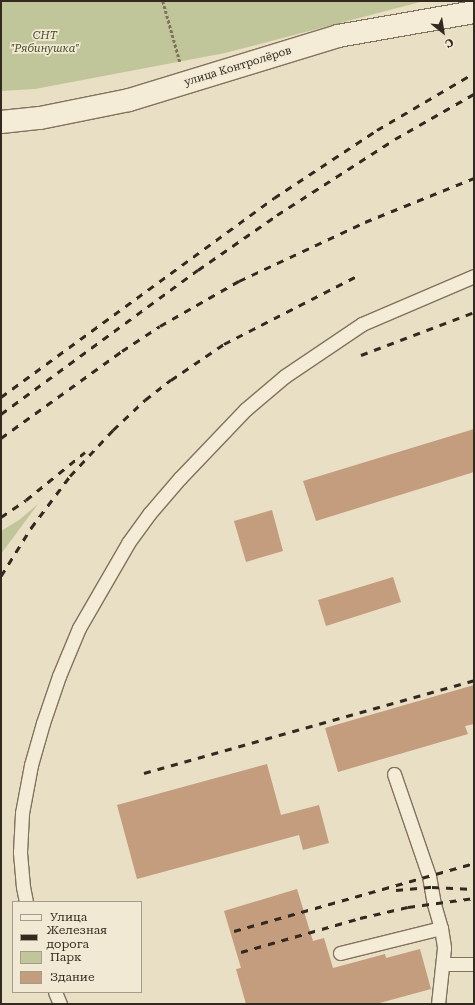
<!DOCTYPE html>
<html>
<head>
<meta charset="utf-8">
<style>
	body { margin:0 }
	#map { position:relative; width:475px; height:1005px; overflow:hidden; background:#e9dfc5; font-family:"Roboto Serif",serif }
	div>[style] { position:absolute }
	.green>* { inset:0; background:#c1c69a }
	.building>* { inset:0; background:#c49c7e }
	.path>* { height:2.5px; margin-top:-1.25px; transform-origin:0; background:repeating-linear-gradient(90deg,#82715d 0 3px,transparent 0 5px) }
	.roads { filter:drop-shadow(1px 0 #82715d) drop-shadow(-1px 0 #82715d) drop-shadow(0 1px #82715d) drop-shadow(0 -1px #82715d) }
	.lane>* { height:13px; margin:-6.5px; padding:0 6.5px; transform-origin:6.5px; border-radius:6.5px; background:#f5ecd7 }
	.street>* { height:22px; margin:-11px; padding:0 11px; transform-origin:11px; border-radius:11px; background:#f5ecd7 }
	.rail>* { height:3px; margin-top:-1.5px; transform-origin:0; background:repeating-linear-gradient(90deg,#34291f 0 7px,transparent 0 14px) }
	span { translate:-50% -50%; white-space:nowrap; text-align:center; line-height:1.15; -webkit-text-stroke:3.5px #f2e9d4; paint-order:stroke }
	.park-label { font-size:11px; color:#444e28; font-style:italic }
	.street-label { font-size:11px; color:#34291f }
	.frame { position:absolute; inset:0; border:2px solid #34291f; pointer-events:none }
	.legend { position:absolute; left:12px; top:901px; width:130px; height:92px; box-sizing:border-box; background:#f2e9d4; border:1px solid #a69c8c; margin:0; padding:5px 7px; list-style:none; font-size:12px; color:#34291f }
	.legend li { display:flex; align-items:center; gap:8px; height:20px }
	.legend b { width:20px; border:1px solid #a69c8c }
	.north { position:absolute; left:423px; top:12px; width:40px; height:40px; -webkit-text-stroke:3px #f2e9d4; paint-order:stroke; rotate:150deg; font-size:11px; font-weight:700; line-height:16px; text-align:center; color:#34291f }
	.north::after { content:''; display:block; margin:auto; width:14px; height:18px; background:#34291f; clip-path:polygon(50% 0,100% 100%,50% 72%,0 100%) }
</style>
</head>
<body>
<div id="map">
	<div class="green">
		<i style="clip-path:polygon(1px 1px,424px 1px,225px 53px,35px 89px,1px 91px)"></i>
		<i style="clip-path:polygon(38px 504px,1px 554px,1px 531px,19px 520px)"></i>
	</div>
	<div class="building">
		<i style="clip-path:polygon(474px 429px,474px 472px,316px 521px,303px 481px)"></i>
		<i style="clip-path:polygon(272px 510px,283px 551px,246px 562px,234px 521px)"></i>
		<i style="clip-path:polygon(393px 577px,401px 602px,326px 626px,318px 600px)"></i>
		<i style="clip-path:polygon(474px 685px,474px 724px,465px 726px,468px 734px,338px 772px,325px 728px)"></i>
		<i style="clip-path:polygon(267px 764px,281px 815px,319px 805px,329px 843px,303px 850px,299px 835px,137px 879px,117px 805px)"></i>
		<i style="clip-path:polygon(297px 889px,313px 941px,324px 938px,333px 968px,385px 954px,386px 958px,420px 949px,431px 989px,376px 1004px,246px 1004px,236px 969px,241px 968px,224px 911px)"></i>
	</div>
	<div class="path">
		<i style="left:163px;top:1px;width:63px;rotate:74.4deg"></i>
	</div>
	<div class="roads">
		<div class="lane">
			<i style="left:394px;top:774px;width:108px;rotate:71.1deg"></i>
			<i style="left:429px;top:876px;width:28px;rotate:80deg"></i>
			<i style="left:434px;top:904px;width:25px;rotate:74deg"></i>
			<i style="left:441px;top:928px;width:20px;rotate:81deg"></i>
			<i style="left:444px;top:948px;width:56px;rotate:96.1deg"></i>
			<i style="left:26px;top:902px;width:15px;rotate:-101deg"></i>
			<i style="left:23px;top:887px;width:35px;rotate:-95deg"></i>
			<i style="left:20px;top:852px;width:39px;rotate:-87deg"></i>
			<i style="left:22px;top:813px;width:49px;rotate:-79.4deg"></i>
			<i style="left:31px;top:765px;width:44px;rotate:-74.1deg"></i>
			<i style="left:43px;top:723px;width:50px;rotate:-71.2deg"></i>
			<i style="left:59px;top:676px;width:52px;rotate:-67.4deg"></i>
			<i style="left:79px;top:628px;width:98px;rotate:-60deg"></i>
			<i style="left:128px;top:543px;width:36px;rotate:-54deg"></i>
			<i style="left:149px;top:514px;width:48px;rotate:-49.3deg"></i>
			<i style="left:180px;top:478px;width:95px;rotate:-46.3deg"></i>
			<i style="left:246px;top:409px;width:51px;rotate:-40.2deg"></i>
			<i style="left:285px;top:376px;width:93px;rotate:-34deg"></i>
			<i style="left:362px;top:324px;width:122px;rotate:-23.2deg"></i>
			<i style="left:340px;top:953px;width:104px;rotate:-13.9deg"></i>
			<i style="left:443px;top:964px;width:31px"></i>
			<i style="left:55px;top:992px;width:13px;rotate:67deg"></i>
		</div>
		<div class="street">
			<i style="left:1px;top:122px;width:39px;rotate:-6deg"></i>
			<i style="left:40px;top:118px;width:91px;rotate:-11.4deg"></i>
			<i style="left:129px;top:100px;width:219px;rotate:-17deg"></i>
			<i style="left:338px;top:36px;width:138px;rotate:-10deg"></i>
		</div>
	</div>
	<div class="rail">
		<i style="left:361px;top:355px;width:121px;rotate:-20.8deg"></i>
		<i style="left:1px;top:397px;width:338px;rotate:-36.1deg"></i>
		<i style="left:274px;top:198px;width:123px;rotate:-33.4deg"></i>
		<i style="left:377px;top:130px;width:113px;rotate:-30.4deg"></i>
		<i style="left:1px;top:414px;width:244px;rotate:-36.2deg"></i>
		<i style="left:198px;top:270px;width:96px;rotate:-34.8deg"></i>
		<i style="left:277px;top:215px;width:140px;rotate:-32.8deg"></i>
		<i style="left:395px;top:139px;width:91px;rotate:-29.7deg"></i>
		<i style="left:1px;top:438px;width:149px;rotate:-35.7deg"></i>
		<i style="left:122px;top:351px;width:45px;rotate:-33.3deg"></i>
		<i style="left:160px;top:326px;width:91px;rotate:-29.7deg"></i>
		<i style="left:239px;top:281px;width:139px;rotate:-25.1deg"></i>
		<i style="left:365px;top:222px;width:118px;rotate:-22deg"></i>
		<i style="left:1px;top:517px;width:30px;rotate:-34deg"></i>
		<i style="left:26px;top:500px;width:76px;rotate:-39.1deg"></i>
		<i style="left:1px;top:576px;width:57px;rotate:-58deg"></i>
		<i style="left:31px;top:528px;width:65px;rotate:-53.1deg"></i>
		<i style="left:70px;top:476px;width:63px;rotate:-46.9deg"></i>
		<i style="left:113px;top:430px;width:44px;rotate:-43.2deg"></i>
		<i style="left:145px;top:400px;width:33px;rotate:-38deg"></i>
		<i style="left:171px;top:380px;width:64px;rotate:-34.2deg"></i>
		<i style="left:224px;top:344px;width:149px;rotate:-27.1deg"></i>
		<i style="left:144px;top:773px;width:343px;rotate:-15.7deg"></i>
		<i style="left:396px;top:890px;width:36px;rotate:-5deg"></i>
		<i style="left:432px;top:887px;width:42px;rotate:2.7deg"></i>
		<i style="left:234px;top:931px;width:249px;rotate:-15.8deg"></i>
		<i style="left:241px;top:952px;width:124px;rotate:-15.9deg"></i>
		<i style="left:360px;top:918px;width:49px;rotate:-12.9deg"></i>
		<i style="left:408px;top:907px;width:67px;rotate:-7.8deg"></i>
	</div>
	<div class="park-label">
		<span style="left:45px;top:43px">СНТ<br>"Рябинушка"</span>
	</div>
	<div class="street-label">
		<span style="left:238px;top:67px;rotate:-17deg">улица Контролёров</span>
	</div>
	<div class="frame"></div>
	<ul class="legend">
	<li><b style="height:5px;background:#f5ecd7"></b>Улица</li>
	<li><b style="height:5px;background:#34291f"></b>Железная дорога</li>
	<li><b style="height:11px;background:#c1c69a"></b>Парк</li>
	<li><b style="height:11px;background:#c49c7e"></b>Здание</li>
	</ul>
	<div class="north">С</div>
</div>
</body>
</html>
